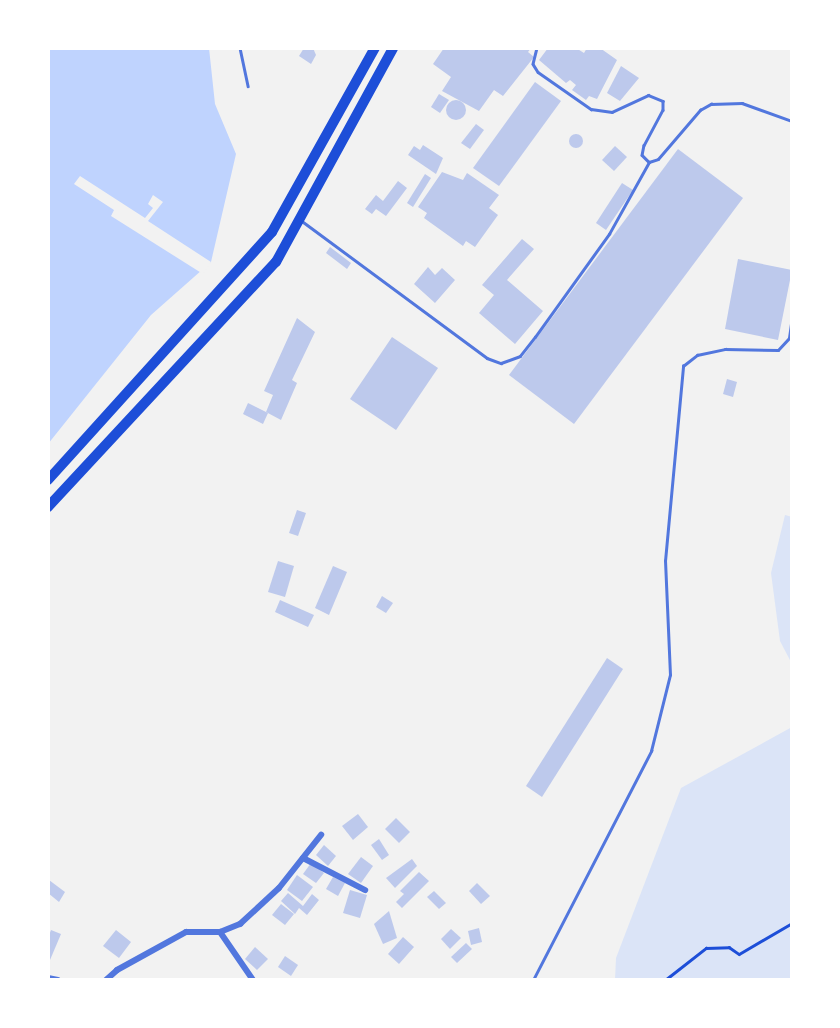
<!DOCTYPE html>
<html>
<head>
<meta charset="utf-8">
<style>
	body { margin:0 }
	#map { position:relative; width:840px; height:1028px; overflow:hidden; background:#f2f2f2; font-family:"Noto Sans",sans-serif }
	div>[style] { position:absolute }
	.green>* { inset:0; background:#dbe4f7 }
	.water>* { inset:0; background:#bfd3fe }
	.pier>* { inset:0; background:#f2f2f2 }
	.building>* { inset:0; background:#bdc9ec }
	.round { border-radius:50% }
	.path>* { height:2.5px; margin:-1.25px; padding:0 1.25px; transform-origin:1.25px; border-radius:1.25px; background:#1d4ed8 }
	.service>* { height:2.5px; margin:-1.25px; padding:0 1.25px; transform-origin:1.25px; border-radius:1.25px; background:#5277de }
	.minor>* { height:6px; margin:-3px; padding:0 3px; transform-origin:3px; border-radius:3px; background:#5277de }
	.trunk>* { height:10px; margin:-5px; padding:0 5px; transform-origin:5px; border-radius:5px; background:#1d4ed8 }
	span { translate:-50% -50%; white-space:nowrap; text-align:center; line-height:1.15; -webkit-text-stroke:10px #fff; paint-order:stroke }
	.frame { position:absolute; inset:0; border:50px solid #fff; pointer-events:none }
</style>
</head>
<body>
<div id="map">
	<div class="green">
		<i style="clip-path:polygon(785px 515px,792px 517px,792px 664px,780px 641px,771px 573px)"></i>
		<i style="clip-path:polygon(792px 727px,792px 980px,615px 980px,616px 958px,681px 788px)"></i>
	</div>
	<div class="water">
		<i style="clip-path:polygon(48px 48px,209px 48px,215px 104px,236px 154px,211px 262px,151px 315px,48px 444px)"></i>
	</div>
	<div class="pier">
		<i style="clip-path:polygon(80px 176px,145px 218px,153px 208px,148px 204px,153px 195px,163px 202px,148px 221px,211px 262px,203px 274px,111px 216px,114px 210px,74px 184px)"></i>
	</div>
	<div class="building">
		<i style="clip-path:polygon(304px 48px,313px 48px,316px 55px,311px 64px,299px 56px)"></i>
		<i style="clip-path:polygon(444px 48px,531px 48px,528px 52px,534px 57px,503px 96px,494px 90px,479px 111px,442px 91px,451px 77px,433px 64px)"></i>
		<i style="clip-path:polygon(548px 48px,576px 48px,584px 53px,587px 48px,600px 48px,617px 60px,597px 99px,589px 96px,586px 100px,572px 90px,576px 85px,570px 80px,566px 83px,539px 60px)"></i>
		<i style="clip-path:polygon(621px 66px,639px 78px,620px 101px,607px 93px)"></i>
		<i style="clip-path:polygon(535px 82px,561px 101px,499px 186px,473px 168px)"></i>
		<i style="clip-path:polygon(439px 94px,449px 100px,440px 113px,431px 107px)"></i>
		<i class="round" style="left:446px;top:100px;width:20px;height:20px"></i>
		<i style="clip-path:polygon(476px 124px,484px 130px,470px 149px,461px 143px)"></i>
		<i class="round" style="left:569px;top:134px;width:14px;height:14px"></i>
		<i style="clip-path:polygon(423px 145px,443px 158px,436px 174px,408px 155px,414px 146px,420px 150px)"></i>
		<i style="clip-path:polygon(615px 146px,627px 157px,614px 171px,602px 160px)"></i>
		<i style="clip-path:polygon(678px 149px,743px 198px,574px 424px,509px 375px)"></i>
		<i style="clip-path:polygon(442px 172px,463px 180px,467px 173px,499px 195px,489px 208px,498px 215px,475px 247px,466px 241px,463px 246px,424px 218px,427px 213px,418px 207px)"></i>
		<i style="clip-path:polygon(425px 174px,431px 178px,413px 207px,407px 203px)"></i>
		<i style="clip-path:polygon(398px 181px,407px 188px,386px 216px,376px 209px,372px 214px,365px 209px,376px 195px,383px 201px)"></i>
		<i style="clip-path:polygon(622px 183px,633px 190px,606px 230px,596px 223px)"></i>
		<i style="clip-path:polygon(522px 239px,534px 249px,507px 280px,543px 311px,515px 344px,479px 313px,494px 295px,482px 285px)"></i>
		<i style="clip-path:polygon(330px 247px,351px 263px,347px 269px,326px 253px)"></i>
		<i style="clip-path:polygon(738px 259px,792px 270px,778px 340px,725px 329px)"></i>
		<i style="clip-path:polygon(428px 267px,435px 275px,442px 268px,455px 280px,435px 303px,414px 284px)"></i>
		<i style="clip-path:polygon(297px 318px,315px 332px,292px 380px,297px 383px,281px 420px,266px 412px,273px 395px,264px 391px)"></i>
		<i style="clip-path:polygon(392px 337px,438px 368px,396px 430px,350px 399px)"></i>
		<i style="clip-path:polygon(727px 379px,737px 382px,733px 397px,723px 394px)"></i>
		<i style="clip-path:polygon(248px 403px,268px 413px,263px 424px,243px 414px)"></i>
		<i style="clip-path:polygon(297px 510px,306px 513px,298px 536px,289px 533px)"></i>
		<i style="clip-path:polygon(278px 561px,294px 566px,285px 597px,268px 592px)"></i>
		<i style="clip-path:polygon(333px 566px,347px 572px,329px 615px,315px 608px)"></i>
		<i style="clip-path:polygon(382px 596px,393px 603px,386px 613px,376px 607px)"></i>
		<i style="clip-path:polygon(280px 600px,314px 615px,308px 627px,275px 612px)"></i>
		<i style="clip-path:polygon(607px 658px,623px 669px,542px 797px,526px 786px)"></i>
		<i style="clip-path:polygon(358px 814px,368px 827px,353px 840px,342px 826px)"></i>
		<i style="clip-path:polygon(396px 818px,410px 832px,399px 843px,385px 829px)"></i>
		<i style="clip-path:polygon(379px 839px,389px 855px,382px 860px,371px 845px)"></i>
		<i style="clip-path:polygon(324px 845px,336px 856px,328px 866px,316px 855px)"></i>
		<i style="clip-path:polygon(361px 857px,373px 866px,361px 883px,348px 874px)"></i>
		<i style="clip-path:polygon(412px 859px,417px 866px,395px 888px,386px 878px)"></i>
		<i style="clip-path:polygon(311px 863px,324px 873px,316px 883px,303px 874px)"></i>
		<i style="clip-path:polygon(419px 872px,429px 881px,402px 908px,396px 902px,404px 894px,400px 891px)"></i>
		<i style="clip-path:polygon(297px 875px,313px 887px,302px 901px,287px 890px)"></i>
		<i style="clip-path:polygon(333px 877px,345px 883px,338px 896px,326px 889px)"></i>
		<i style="clip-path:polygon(49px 880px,65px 892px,59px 902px,48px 893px)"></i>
		<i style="clip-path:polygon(477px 883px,490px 896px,481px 904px,469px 891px)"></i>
		<i style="clip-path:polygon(350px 890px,367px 895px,360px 918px,343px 913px)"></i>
		<i style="clip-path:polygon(434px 891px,446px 903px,439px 909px,427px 897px)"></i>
		<i style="clip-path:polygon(288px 893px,303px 906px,312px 894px,319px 900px,307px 915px,299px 908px,295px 914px,281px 901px)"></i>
		<i style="clip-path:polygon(281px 904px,294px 914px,285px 925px,272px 915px)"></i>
		<i style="clip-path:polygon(389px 911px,397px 938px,383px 944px,374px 924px)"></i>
		<i style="clip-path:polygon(479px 928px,482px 942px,471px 945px,468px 931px)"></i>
		<i style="clip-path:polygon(451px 929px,461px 938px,450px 949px,441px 939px)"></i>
		<i style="clip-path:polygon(51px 930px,61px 934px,50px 960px,48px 938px)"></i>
		<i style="clip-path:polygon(116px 930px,131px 942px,119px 958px,103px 946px)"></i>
		<i style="clip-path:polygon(403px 937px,414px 947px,399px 964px,388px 954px)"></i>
		<i style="clip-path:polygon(466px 943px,472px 949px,457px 963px,451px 957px)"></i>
		<i style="clip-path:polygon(255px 947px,268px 959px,257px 970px,245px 959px)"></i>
		<i style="clip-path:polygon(285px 956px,298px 965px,291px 976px,278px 967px)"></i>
	</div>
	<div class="path">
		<i style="left:665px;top:980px;width:52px;rotate:-38deg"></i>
		<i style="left:706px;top:948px;width:23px;rotate:-2deg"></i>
		<i style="left:729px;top:947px;width:12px;rotate:35deg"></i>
		<i style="left:739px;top:954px;width:61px;rotate:-30.3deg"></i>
	</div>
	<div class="service">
		<i style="left:240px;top:48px;width:39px;rotate:78deg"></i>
		<i style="left:537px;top:48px;width:16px;rotate:104deg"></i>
		<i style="left:533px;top:64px;width:9px;rotate:58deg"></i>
		<i style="left:538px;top:72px;width:65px;rotate:34.9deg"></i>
		<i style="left:591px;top:109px;width:21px;rotate:8deg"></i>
		<i style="left:612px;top:112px;width:40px;rotate:-25deg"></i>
		<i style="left:648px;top:95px;width:16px;rotate:22deg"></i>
		<i style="left:663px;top:101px;width:9px;rotate:90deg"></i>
		<i style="left:663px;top:110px;width:40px;rotate:118deg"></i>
		<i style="left:644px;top:145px;width:10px;rotate:101deg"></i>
		<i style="left:642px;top:155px;width:10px;rotate:45deg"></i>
		<i style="left:649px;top:162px;width:9px;rotate:-18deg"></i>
		<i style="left:658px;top:159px;width:65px;rotate:-49.4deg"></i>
		<i style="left:700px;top:110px;width:13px;rotate:-29deg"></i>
		<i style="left:711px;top:104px;width:31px;rotate:-2deg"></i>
		<i style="left:742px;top:103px;width:53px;rotate:19.8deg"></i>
		<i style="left:302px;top:221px;width:230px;rotate:36.5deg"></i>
		<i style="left:487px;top:358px;width:15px;rotate:20deg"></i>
		<i style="left:501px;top:363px;width:20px;rotate:-20deg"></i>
		<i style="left:520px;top:356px;width:24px;rotate:-52deg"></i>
		<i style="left:535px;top:337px;width:127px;rotate:-54.3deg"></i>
		<i style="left:609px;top:234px;width:82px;rotate:-60.9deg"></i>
		<i style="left:533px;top:980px;width:258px;rotate:-62.7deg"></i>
		<i style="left:651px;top:751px;width:78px;rotate:-76deg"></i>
		<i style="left:670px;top:675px;width:114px;rotate:-92.5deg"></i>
		<i style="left:665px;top:561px;width:196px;rotate:-84.7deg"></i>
		<i style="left:683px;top:366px;width:18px;rotate:-38deg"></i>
		<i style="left:697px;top:355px;width:29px;rotate:-12deg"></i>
		<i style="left:725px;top:349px;width:53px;rotate:1.1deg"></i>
		<i style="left:778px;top:350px;width:16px;rotate:-47deg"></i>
		<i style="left:789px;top:338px;width:21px;rotate:-82deg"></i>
	</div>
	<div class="minor">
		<i style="left:303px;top:858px;width:70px;rotate:27.3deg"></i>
		<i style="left:220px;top:932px;width:58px;rotate:55.5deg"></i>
		<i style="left:48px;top:978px;width:10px;rotate:11deg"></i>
		<i style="left:106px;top:980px;width:15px;rotate:-42deg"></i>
		<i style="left:117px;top:970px;width:79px;rotate:-28.8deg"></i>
		<i style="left:186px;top:932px;width:34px"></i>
		<i style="left:220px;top:932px;width:22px;rotate:-22deg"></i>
		<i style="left:240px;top:924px;width:53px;rotate:-42.7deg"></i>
		<i style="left:279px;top:888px;width:68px;rotate:-51.6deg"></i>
	</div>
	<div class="trunk">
		<i style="left:48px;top:480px;width:334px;rotate:-47.9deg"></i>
		<i style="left:272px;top:232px;width:211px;rotate:-60.8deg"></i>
		<i style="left:48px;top:507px;width:335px;rotate:-47.1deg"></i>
		<i style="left:276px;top:262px;width:244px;rotate:-61.3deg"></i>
	</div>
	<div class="frame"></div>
</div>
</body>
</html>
